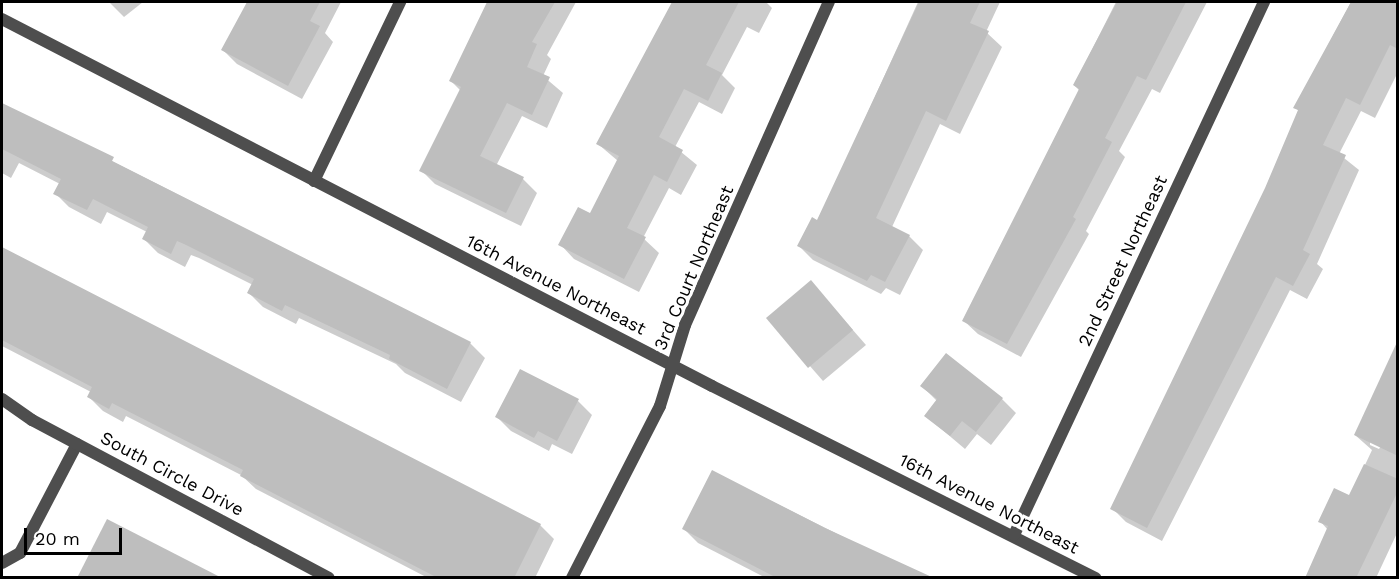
<!DOCTYPE html>
<html>
<head>
<meta charset="utf-8">
<style>
	body { margin:0 }
	#map { position:relative; width:1399px; height:579px; overflow:hidden; background:#fff; font-family:"Work Sans",sans-serif }
	div>[style] { position:absolute }
	.shadow>* { inset:0; background:#0003 }
	.building>* { inset:0; background:#bebebe }
	.lane>* { height:12px; margin:-6px; padding:0 6px; transform-origin:6px; border-radius:6px; background:#4e4e4e }
	.street>* { height:12px; margin:-6px; padding:0 6px; transform-origin:6px; border-radius:6px; background:#4e4e4e }
	span { translate:-50% -50%; white-space:nowrap; text-align:center; line-height:1.15; -webkit-text-stroke:6px #fff; paint-order:stroke }
	.street-label { font-size:18px; color:#000 }
	.frame { position:absolute; inset:0; border:3px solid #000; pointer-events:none }
	.scale { position:absolute; left:24px; top:528px; width:98px; height:27px; box-sizing:border-box; border:3px solid #000; border-top:0; padding-left:8px; font-size:18px; line-height:21px; white-space:nowrap; color:#000; -webkit-text-stroke:4px #fff; paint-order:stroke }
</style>
</head>
<body>
<div id="map">
	<div class="shadow">
		<i style="clip-path:polygon(109px 2px,143px 2px,124px 17px)"></i>
		<i style="clip-path:polygon(248px 2px,341px 2px,325px 33px,333px 42px,302px 99px,237px 64px,223px 50px)"></i>
		<i style="clip-path:polygon(489px 2px,576px 2px,547px 55px,551px 59px,543px 76px,563px 93px,547px 128px,522px 116px,496px 166px,523px 179px,537px 193px,521px 226px,435px 184px,421px 170px,461px 91px,451px 81px)"></i>
		<i style="clip-path:polygon(674px 2px,766px 2px,772px 8px,759px 33px,747px 27px,722px 75px,735px 88px,722px 114px,699px 102px,675px 147px,697px 165px,681px 195px,669px 188px,643px 238px,659px 253px,639px 292px,574px 259px,560px 244px,590px 215px,618px 161px,598px 144px)"></i>
		<i style="clip-path:polygon(918px 2px,1000px 2px,986px 32px,1002px 47px,960px 134px,940px 124px,892px 227px,909px 236px,923px 250px,900px 295px,886px 288px,881px 294px,813px 260px,799px 246px,818px 222px)"></i>
		<i style="clip-path:polygon(1116px 2px,1207px 2px,1160px 93px,1152px 89px,1119px 151px,1125px 157px,1086px 231px,1089px 234px,1021px 357px,978px 334px,963px 320px,1080px 91px,1074px 85px)"></i>
		<i style="clip-path:polygon(1351px 2px,1398px 2px,1398px 72px,1375px 118px,1361px 111px,1339px 154px,1359px 170px,1317px 264px,1323px 269px,1307px 299px,1290px 290px,1162px 541px,1126px 522px,1112px 508px,1267px 188px,1299px 111px,1295px 107px)"></i>
		<i style="clip-path:polygon(2px 105px,470px 343px,485px 358px,461px 402px,405px 373px,396px 364px,299px 318px,296px 324px,263px 307px,249px 293px,253px 285px,199px 258px,191px 255px,185px 267px,158px 253px,144px 239px,147px 232px,107px 212px,101px 224px,69px 207px,55px 193px,60px 184px,19px 163px,11px 178px,2px 173px)"></i>
		<i style="clip-path:polygon(2px 250px,540px 525px,554px 539px,535px 578px,428px 578px,256px 489px,241px 475px,126px 416px,123px 422px,103px 411px,89px 397px,91px 392px,2px 346px)"></i>
		<i style="clip-path:polygon(811px 282px,866px 345px,823px 381px,768px 318px)"></i>
		<i style="clip-path:polygon(evenodd,1398px 377px,1398px 531px,1376px 578px,1307px 578px,1328px 530px,1320px 521px,1350px 497px,1372px 450px,1355px 435px,1398px 377px,1370px 441px,1381px 446px,1379px 449px,1370px 445px,1370px 441px)"></i>
		<i style="clip-path:polygon(922px 386px,1002px 399px,1016px 413px,991px 445px,977px 434px,965px 449px,926px 416px,937px 401px)"></i>
		<i style="clip-path:polygon(578px 401px,592px 415px,572px 454px,552px 444px,549px 451px,511px 431px,497px 417px)"></i>
		<i style="clip-path:polygon(713px 472px,926px 578px,766px 578px,698px 543px,684px 529px)"></i>
	</div>
	<div class="building">
		<i style="clip-path:polygon(247px 2px,320px 2px,310px 21px,320px 26px,288px 86px,221px 50px)"></i>
		<i style="clip-path:polygon(487px 2px,555px 2px,532px 42px,537px 44px,527px 67px,550px 77px,532px 115px,507px 103px,480px 156px,524px 177px,506px 213px,419px 171px,461px 87px,449px 81px)"></i>
		<i style="clip-path:polygon(672px 2px,739px 2px,706px 65px,722px 73px,708px 101px,684px 89px,659px 137px,683px 150px,667px 182px,654px 175px,627px 228px,646px 237px,624px 279px,558px 245px,578px 207px,590px 213px,619px 156px,596px 144px)"></i>
		<i style="clip-path:polygon(919px 2px,980px 2px,970px 23px,989px 31px,946px 121px,926px 111px,876px 218px,910px 235px,885px 282px,871px 275px,867px 281px,797px 246px,812px 217px,817px 220px)"></i>
		<i style="clip-path:polygon(1117px 2px,1186px 2px,1146px 80px,1137px 76px,1105px 138px,1112px 142px,1073px 217px,1076px 219px,1007px 344px,962px 321px,1079px 89px,1073px 85px)"></i>
		<i style="clip-path:polygon(1351px 2px,1398px 2px,1398px 49px,1390px 45px,1360px 105px,1346px 98px,1323px 145px,1346px 155px,1303px 250px,1310px 254px,1293px 286px,1276px 277px,1147px 528px,1110px 509px,1265px 188px,1298px 110px,1293px 108px)"></i>
		<i style="clip-path:polygon(2px 103px,114px 157px,112px 161px,471px 342px,447px 389px,389px 359px,390px 355px,285px 305px,282px 311px,247px 293px,254px 279px,184px 244px,177px 241px,171px 254px,142px 239px,148px 227px,93px 199px,87px 210px,53px 194px,61px 179px,2px 149px)"></i>
		<i style="clip-path:polygon(2px 247px,541px 524px,514px 578px,438px 578px,240px 476px,243px 470px,112px 403px,109px 409px,87px 397px,92px 387px,2px 340px)"></i>
		<i style="clip-path:polygon(811px 280px,853px 330px,808px 368px,766px 318px)"></i>
		<i style="clip-path:polygon(1398px 340px,1398px 456px,1354px 435px)"></i>
		<i style="clip-path:polygon(946px 353px,1003px 398px,976px 432px,962px 421px,950px 436px,924px 416px,937px 399px,920px 386px)"></i>
		<i style="clip-path:polygon(520px 369px,579px 399px,557px 441px,538px 431px,534px 438px,495px 417px)"></i>
		<i style="clip-path:polygon(1364px 464px,1398px 479px,1398px 491px,1356px 578px,1305px 578px,1328px 526px,1318px 522px,1334px 488px,1349px 495px)"></i>
		<i style="clip-path:polygon(712px 470px,825px 528px,934px 578px,777px 578px,682px 529px)"></i>
		<i style="clip-path:polygon(107px 519px,222px 578px,77px 578px)"></i>
	</div>
	<div class="lane">
		<i style="left:2px;top:563px;width:21px;rotate:-29deg"></i>
		<i style="left:20px;top:553px;width:123px;rotate:-62.4deg"></i>
	</div>
	<div class="street">
		<i style="left:2px;top:19px;width:799px;rotate:27.33deg"></i>
		<i style="left:712px;top:386px;width:429px;rotate:26.6deg"></i>
		<i style="left:314px;top:181px;width:199px;rotate:-64.3deg"></i>
		<i style="left:2px;top:399px;width:37px;rotate:35deg"></i>
		<i style="left:32px;top:420px;width:336px;rotate:28deg"></i>
		<i style="left:1014px;top:535px;width:589px;rotate:-64.87deg"></i>
		<i style="left:572px;top:578px;width:193px;rotate:-62.9deg"></i>
		<i style="left:660px;top:406px;width:85px;rotate:-72.8deg"></i>
		<i style="left:685px;top:325px;width:354px;rotate:-66deg"></i>
	</div>
	<div class="street-label">
		<span style="left:1123px;top:261px;rotate:-65deg">2nd Street Northeast</span>
		<span style="left:694px;top:268px;rotate:-67deg">3rd Court Northeast</span>
		<span style="left:556px;top:285px;rotate:27deg">16th Avenue Northeast</span>
		<span style="left:172px;top:474px;rotate:28deg">South Circle Drive</span>
		<span style="left:989px;top:504px;rotate:27deg">16th Avenue Northeast</span>
	</div>
	<div class="frame"></div>
	<div class="scale">20 m</div>
</div>
</body>
</html>
